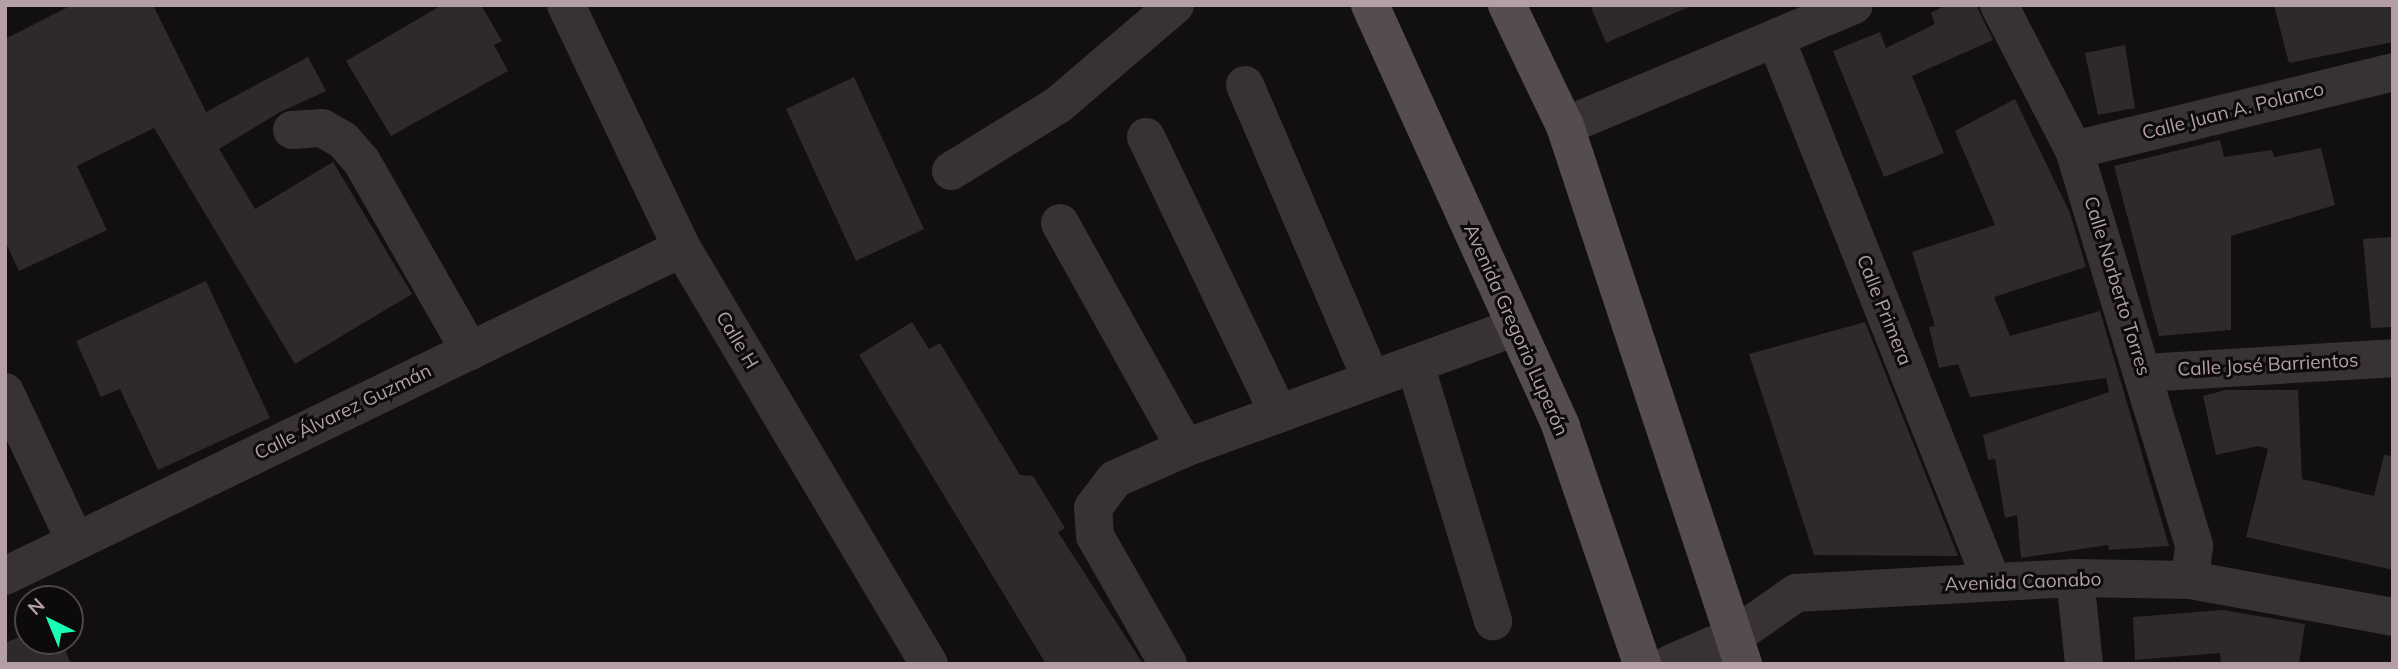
<!DOCTYPE html>
<html>
<head>
<meta charset="utf-8">
<style>
	body { margin:0 }
	#map { position:relative; width:2398px; height:669px; overflow:hidden; background:#110f0f; font-family:Mulish,sans-serif }
	div>[style] { position:absolute }
	.building>* { inset:0; background:#2e2a2a }
	.minor>* { height:38px; margin:-19px; padding:0 19px; transform-origin:19px; border-radius:19px; background:#383233 }
	.major>* { height:38px; margin:-19px; padding:0 19px; transform-origin:19px; border-radius:19px; background:#554c4e }
	span { translate:-50% -50%; white-space:nowrap; text-align:center; line-height:1.15; -webkit-text-stroke:6px #0c0b0a; paint-order:stroke }
	.street-label { font-size:19px; color:#b39fa5 }
	.frame { position:absolute; inset:0; border:7px solid #b39fa5; pointer-events:none }
	.north { position:absolute; left:14px; top:585px; width:70px; height:70px; box-sizing:border-box; background:#0c0b0a; border:2px solid #4f4648; border-radius:50%; rotate:317deg; font-size:19px; font-weight:700; line-height:28px; text-align:center; color:#b39fa5 }
	.north::after { content:''; display:block; margin:auto; width:24px; height:32px; background:#1afeb7; clip-path:polygon(50% 0,100% 100%,50% 72%,0 100%) }
</style>
</head>
<body>
<div id="map">
	<div class="building">
		<i style="clip-path:polygon(72px 5px,153px 5px,206px 112px,308px 57px,326px 91px,280px 112px,219px 149px,255px 209px,333px 162px,412px 294px,295px 364px,154px 128px,77px 166px,107px 230px,19px 271px,5px 241px,5px 39px)"></i>
		<i style="clip-path:polygon(442px 5px,481px 5px,502px 41px,494px 45px,508px 71px,391px 136px,346px 61px)"></i>
		<i style="clip-path:polygon(1590px 5px,1693px 5px,1606px 43px)"></i>
		<i style="clip-path:polygon(1946px 5px,1976px 5px,1993px 40px,1912px 76px,1944px 153px,1884px 177px,1833px 51px,1880px 32px,1886px 48px,1935px 24px,1931px 13px)"></i>
		<i style="clip-path:polygon(2274px 5px,2393px 5px,2393px 42px,2289px 63px)"></i>
		<i style="clip-path:polygon(2125px 45px,2135px 108px,2098px 115px,2085px 53px)"></i>
		<i style="clip-path:polygon(854px 77px,924px 229px,856px 261px,786px 109px)"></i>
		<i style="clip-path:polygon(2015px 99px,2070px 213px,2086px 267px,1994px 297px,2010px 336px,2100px 311px,2169px 546px,2109px 550px,2108px 545px,2021px 558px,2017px 515px,2005px 518px,1995px 459px,1988px 460px,1983px 435px,2109px 392px,2106px 378px,1970px 397px,1958px 364px,1939px 368px,1929px 327px,1935px 326px,1912px 252px,1995px 225px,1955px 131px)"></i>
		<i style="clip-path:polygon(2220px 140px,2224px 157px,2272px 150px,2274px 157px,2321px 148px,2335px 205px,2231px 236px,2231px 330px,2159px 336px,2114px 166px)"></i>
		<i style="clip-path:polygon(2393px 237px,2393px 327px,2371px 328px,2363px 239px)"></i>
		<i style="clip-path:polygon(206px 281px,270px 418px,158px 470px,120px 389px,101px 397px,76px 341px)"></i>
		<i style="clip-path:polygon(912px 322px,929px 349px,940px 343px,1020px 475px,1033px 476px,1065px 528px,1058px 532px,1143px 664px,1046px 664px,859px 355px)"></i>
		<i style="clip-path:polygon(1865px 322px,1958px 556px,1814px 555px,1749px 354px)"></i>
		<i style="clip-path:polygon(2226px 390px,2298px 390px,2302px 479px,2374px 496px,2384px 455px,2393px 456px,2393px 570px,2246px 537px,2268px 449px,2258px 446px,2216px 455px,2203px 396px)"></i>
		<i style="clip-path:polygon(2223px 610px,2305px 624px,2299px 664px,2221px 664px,2220px 653px,2135px 660px,2133px 617px)"></i>
		<i style="clip-path:polygon(28px 633px,28px 641px,61px 641px,71px 664px,5px 664px,5px 643px)"></i>
	</div>
	<div class="minor">
		<i style="left:566px;top:5px;width:269px;rotate:64.5deg"></i>
		<i style="left:682px;top:248px;width:484px;rotate:59.3deg"></i>
		<i style="left:1999px;top:5px;width:163px;rotate:62.7deg"></i>
		<i style="left:2074px;top:150px;width:414px;rotate:73.1deg"></i>
		<i style="left:2194px;top:546px;width:34px;rotate:97deg"></i>
		<i style="left:1776px;top:39px;width:584px;rotate:68.31deg"></i>
		<i style="left:1245px;top:85px;width:320px;rotate:66.8deg"></i>
		<i style="left:1565px;top:126px;width:313px;rotate:-22.7deg"></i>
		<i style="left:292px;top:130px;width:30px;rotate:-4deg"></i>
		<i style="left:322px;top:128px;width:24px;rotate:30deg"></i>
		<i style="left:343px;top:140px;width:29px;rotate:49deg"></i>
		<i style="left:362px;top:162px;width:218px;rotate:60.3deg"></i>
		<i style="left:1146px;top:137px;width:307px;rotate:64.4deg"></i>
		<i style="left:2074px;top:150px;width:328px;rotate:-13.7deg"></i>
		<i style="left:951px;top:171px;width:126px;rotate:-31.7deg"></i>
		<i style="left:1058px;top:105px;width:154px;rotate:-40.5deg"></i>
		<i style="left:1060px;top:223px;width:257px;rotate:60.9deg"></i>
		<i style="left:1415px;top:364px;width:269px;rotate:73.1deg"></i>
		<i style="left:2144px;top:373px;width:249px;rotate:-3.4deg"></i>
		<i style="left:5px;top:392px;width:165px;rotate:64.8deg"></i>
		<i style="left:5px;top:576px;width:752px;rotate:-25.85deg"></i>
		<i style="left:2075px;top:578px;width:86px;rotate:84deg"></i>
		<i style="left:1168px;top:664px;width:147px;rotate:-119.7deg"></i>
		<i style="left:1095px;top:536px;width:28px;rotate:-94deg"></i>
		<i style="left:1093px;top:508px;width:36px;rotate:-53deg"></i>
		<i style="left:1115px;top:479px;width:77px;rotate:-23.9deg"></i>
		<i style="left:1185px;top:448px;width:351px;rotate:-20.1deg"></i>
		<i style="left:1670px;top:664px;width:72px;rotate:-23.7deg"></i>
		<i style="left:1736px;top:635px;width:73px;rotate:-35deg"></i>
		<i style="left:1796px;top:593px;width:279px;rotate:-3.1deg"></i>
		<i style="left:2075px;top:578px;width:115px;rotate:1deg"></i>
		<i style="left:2190px;top:580px;width:206px;rotate:10.3deg"></i>
	</div>
	<div class="major">
		<i style="left:1370px;top:5px;width:463px;rotate:65.6deg"></i>
		<i style="left:1561px;top:427px;width:250px;rotate:71.1deg"></i>
		<i style="left:1507px;top:5px;width:134px;rotate:64.4deg"></i>
		<i style="left:1565px;top:126px;width:567px;rotate:71.69deg"></i>
	</div>
	<div class="street-label">
		<span style="left:2233px;top:111px;rotate:-14deg">Calle Juan A. Polanco</span>
		<span style="left:2117px;top:286px;rotate:73deg">Calle Norberto Torres</span>
		<span style="left:1884px;top:310px;rotate:68deg">Calle Primera</span>
		<span style="left:1516px;top:330px;rotate:66deg">Avenida Gregorio Luperón</span>
		<span style="left:737px;top:340px;rotate:59deg">Calle H</span>
		<span style="left:2268px;top:365px;rotate:-3deg">Calle José Barrientos</span>
		<span style="left:343px;top:412px;rotate:-26deg">Calle Álvarez Guzmán</span>
		<span style="left:2023px;top:582px;rotate:-2deg">Avenida Caonabo</span>
	</div>
	<div class="frame"></div>
	<div class="north">N</div>
</div>
</body>
</html>
